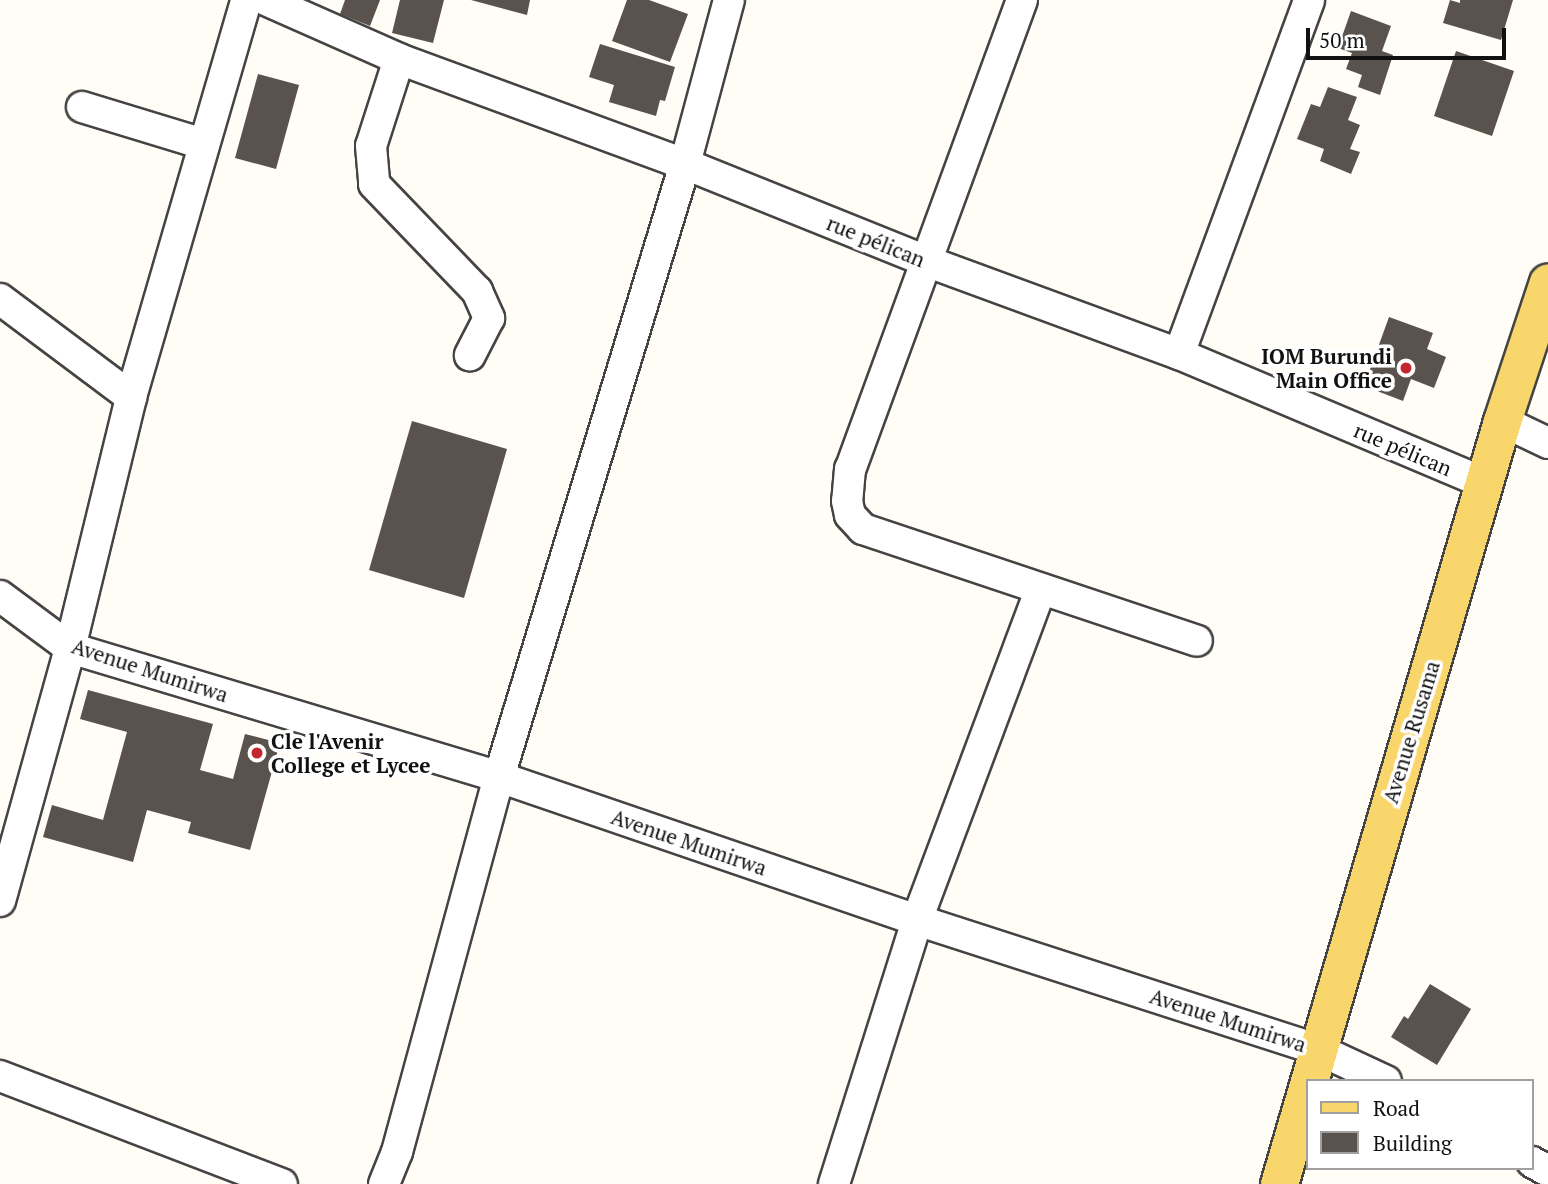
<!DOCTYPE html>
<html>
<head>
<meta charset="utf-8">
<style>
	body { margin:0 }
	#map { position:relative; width:1548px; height:1184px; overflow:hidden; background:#fffdf5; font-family:"PT Serif",serif }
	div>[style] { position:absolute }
	.building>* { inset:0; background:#5a524d }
	.roads { filter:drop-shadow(2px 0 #444) drop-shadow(-2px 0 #444) drop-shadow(0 2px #444) drop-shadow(0 -2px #444) }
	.minor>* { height:30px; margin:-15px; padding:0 15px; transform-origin:15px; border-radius:15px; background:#fff }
	.major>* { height:37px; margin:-18.5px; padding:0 18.5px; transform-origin:18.5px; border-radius:18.5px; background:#f9d66b }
	.dots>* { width:19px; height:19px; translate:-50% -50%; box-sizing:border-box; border:4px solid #fff; border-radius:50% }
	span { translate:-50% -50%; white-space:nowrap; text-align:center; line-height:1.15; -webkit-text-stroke:7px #fff; paint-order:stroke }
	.street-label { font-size:21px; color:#111 }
	.poi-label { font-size:21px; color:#111; font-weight:700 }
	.right { translate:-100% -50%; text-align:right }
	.left { translate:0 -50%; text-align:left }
	.legend { position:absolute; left:1306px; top:1079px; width:228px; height:91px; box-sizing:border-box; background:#fff; border:2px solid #a0a0a0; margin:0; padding:9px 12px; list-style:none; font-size:21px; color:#111 }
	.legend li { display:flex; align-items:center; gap:14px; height:35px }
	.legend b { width:35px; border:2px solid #a0a0a0 }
	.scale { position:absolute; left:1306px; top:28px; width:200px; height:32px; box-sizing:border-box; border:4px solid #111; border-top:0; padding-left:9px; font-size:21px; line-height:24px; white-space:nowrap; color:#111; -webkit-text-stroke:5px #fff; paint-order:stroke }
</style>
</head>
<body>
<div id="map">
	<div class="building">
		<i style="clip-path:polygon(345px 0,380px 0,370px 26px,340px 14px)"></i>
		<i style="clip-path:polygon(400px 0,444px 0,433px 43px,392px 33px)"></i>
		<i style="clip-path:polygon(471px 0,530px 0,527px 15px)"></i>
		<i style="clip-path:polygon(627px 0,649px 0,688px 14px,670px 62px,612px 41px)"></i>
		<i style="clip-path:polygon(1450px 0,1460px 3px,1460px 0,1513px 0,1501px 40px,1443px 23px)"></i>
		<i style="clip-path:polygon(1351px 11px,1391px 26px,1382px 51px,1393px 55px,1380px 95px,1358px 87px,1362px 75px,1346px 69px,1352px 53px,1338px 48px)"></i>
		<i style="clip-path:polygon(600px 44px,675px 67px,665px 101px,660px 100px,656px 116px,609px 102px,614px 85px,589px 77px)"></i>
		<i style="clip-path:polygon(1456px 51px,1514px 71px,1492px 136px,1434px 116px)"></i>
		<i style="clip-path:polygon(258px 74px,299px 85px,276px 169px,235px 158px)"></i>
		<i style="clip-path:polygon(1328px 87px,1357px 97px,1348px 120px,1360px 125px,1350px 149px,1360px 152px,1351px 174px,1320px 161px,1324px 149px,1297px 139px,1311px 104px,1320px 107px)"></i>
		<i style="clip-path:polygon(1389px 317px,1433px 333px,1427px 349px,1446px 357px,1434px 388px,1411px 379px,1403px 401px,1364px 386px)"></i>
		<i style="clip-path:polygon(412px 421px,507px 449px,464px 598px,369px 570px)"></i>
		<i style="clip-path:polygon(88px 690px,213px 724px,200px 770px,233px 779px,245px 734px,280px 743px,250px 850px,188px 833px,191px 822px,147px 810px,133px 862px,43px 837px,52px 805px,103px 820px,127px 732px,80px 719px)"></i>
		<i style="clip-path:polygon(1430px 984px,1471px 1009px,1437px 1065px,1391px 1037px,1404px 1016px,1408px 1019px)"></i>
	</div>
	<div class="roads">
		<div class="minor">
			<i style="left:266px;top:0;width:145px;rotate:23.9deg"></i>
			<i style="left:399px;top:59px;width:305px;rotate:20.2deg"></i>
			<i style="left:685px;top:164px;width:260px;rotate:21.9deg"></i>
			<i style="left:926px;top:261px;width:270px;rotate:20.2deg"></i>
			<i style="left:1179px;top:354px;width:332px;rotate:22.9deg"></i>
			<i style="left:1022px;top:0;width:500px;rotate:110.1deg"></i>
			<i style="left:850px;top:469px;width:32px;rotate:95deg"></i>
			<i style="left:847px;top:501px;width:14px;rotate:78deg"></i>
			<i style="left:850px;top:515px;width:19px;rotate:47deg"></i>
			<i style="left:863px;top:529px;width:352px;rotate:18.5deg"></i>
			<i style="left:399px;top:59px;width:91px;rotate:107.8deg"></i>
			<i style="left:371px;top:146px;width:38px;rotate:85deg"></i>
			<i style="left:374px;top:184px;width:149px;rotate:46.1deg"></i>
			<i style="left:477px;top:291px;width:30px;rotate:66deg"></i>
			<i style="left:489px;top:318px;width:42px;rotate:117.2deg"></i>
			<i style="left:82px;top:107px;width:127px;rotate:16.9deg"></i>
			<i style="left:0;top:299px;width:164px;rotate:36.8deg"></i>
			<i style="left:1179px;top:354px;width:377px;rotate:-69.8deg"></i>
			<i style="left:1502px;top:421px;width:51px;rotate:25.6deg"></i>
			<i style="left:0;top:596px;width:87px;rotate:36.6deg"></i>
			<i style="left:70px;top:648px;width:448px;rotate:16.7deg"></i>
			<i style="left:499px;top:777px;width:442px;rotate:18.9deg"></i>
			<i style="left:917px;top:920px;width:420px;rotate:17.9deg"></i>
			<i style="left:1317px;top:1049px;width:76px;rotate:24.9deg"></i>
			<i style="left:0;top:901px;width:263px;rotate:-74.5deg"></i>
			<i style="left:70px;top:648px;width:258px;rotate:-76.3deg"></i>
			<i style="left:131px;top:397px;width:413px;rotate:-73.8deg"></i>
			<i style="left:0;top:1076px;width:302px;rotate:21deg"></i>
			<i style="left:1532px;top:1162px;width:18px;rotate:29deg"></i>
			<i style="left:384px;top:1184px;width:35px;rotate:-68deg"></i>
			<i style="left:397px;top:1152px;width:389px;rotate:-74.8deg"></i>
			<i style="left:499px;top:777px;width:641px;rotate:-73.12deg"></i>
			<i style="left:685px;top:164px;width:170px;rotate:-75deg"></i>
			<i style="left:834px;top:1184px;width:277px;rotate:-72.5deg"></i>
			<i style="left:917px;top:920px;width:353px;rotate:-69.5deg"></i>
		</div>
		<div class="major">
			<i style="left:1279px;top:1184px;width:795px;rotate:-73.71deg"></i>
			<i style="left:1502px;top:421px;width:146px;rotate:-71.7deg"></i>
		</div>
	</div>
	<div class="dots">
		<i style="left:1406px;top:368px;background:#c4262e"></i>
		<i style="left:257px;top:753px;background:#c4262e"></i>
	</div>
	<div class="street-label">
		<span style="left:876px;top:241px;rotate:22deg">rue pélican</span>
		<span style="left:1403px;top:449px;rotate:23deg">rue pélican</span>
		<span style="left:150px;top:670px;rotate:18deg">Avenue Mumirwa</span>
		<span style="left:1411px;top:732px;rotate:-73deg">Avenue Rusama</span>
		<span style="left:689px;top:842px;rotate:19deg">Avenue Mumirwa</span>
		<span style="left:1228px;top:1020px;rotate:18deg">Avenue Mumirwa</span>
	</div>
	<div class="poi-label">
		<span class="right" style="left:1392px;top:368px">IOM Burundi<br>Main Office</span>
		<span class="left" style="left:271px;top:753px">Cle l'Avenir<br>College et Lycee</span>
	</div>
	<ul class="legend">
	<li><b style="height:9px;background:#f9d66b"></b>Road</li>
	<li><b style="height:19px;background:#5a524d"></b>Building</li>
	</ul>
	<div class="scale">50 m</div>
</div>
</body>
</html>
